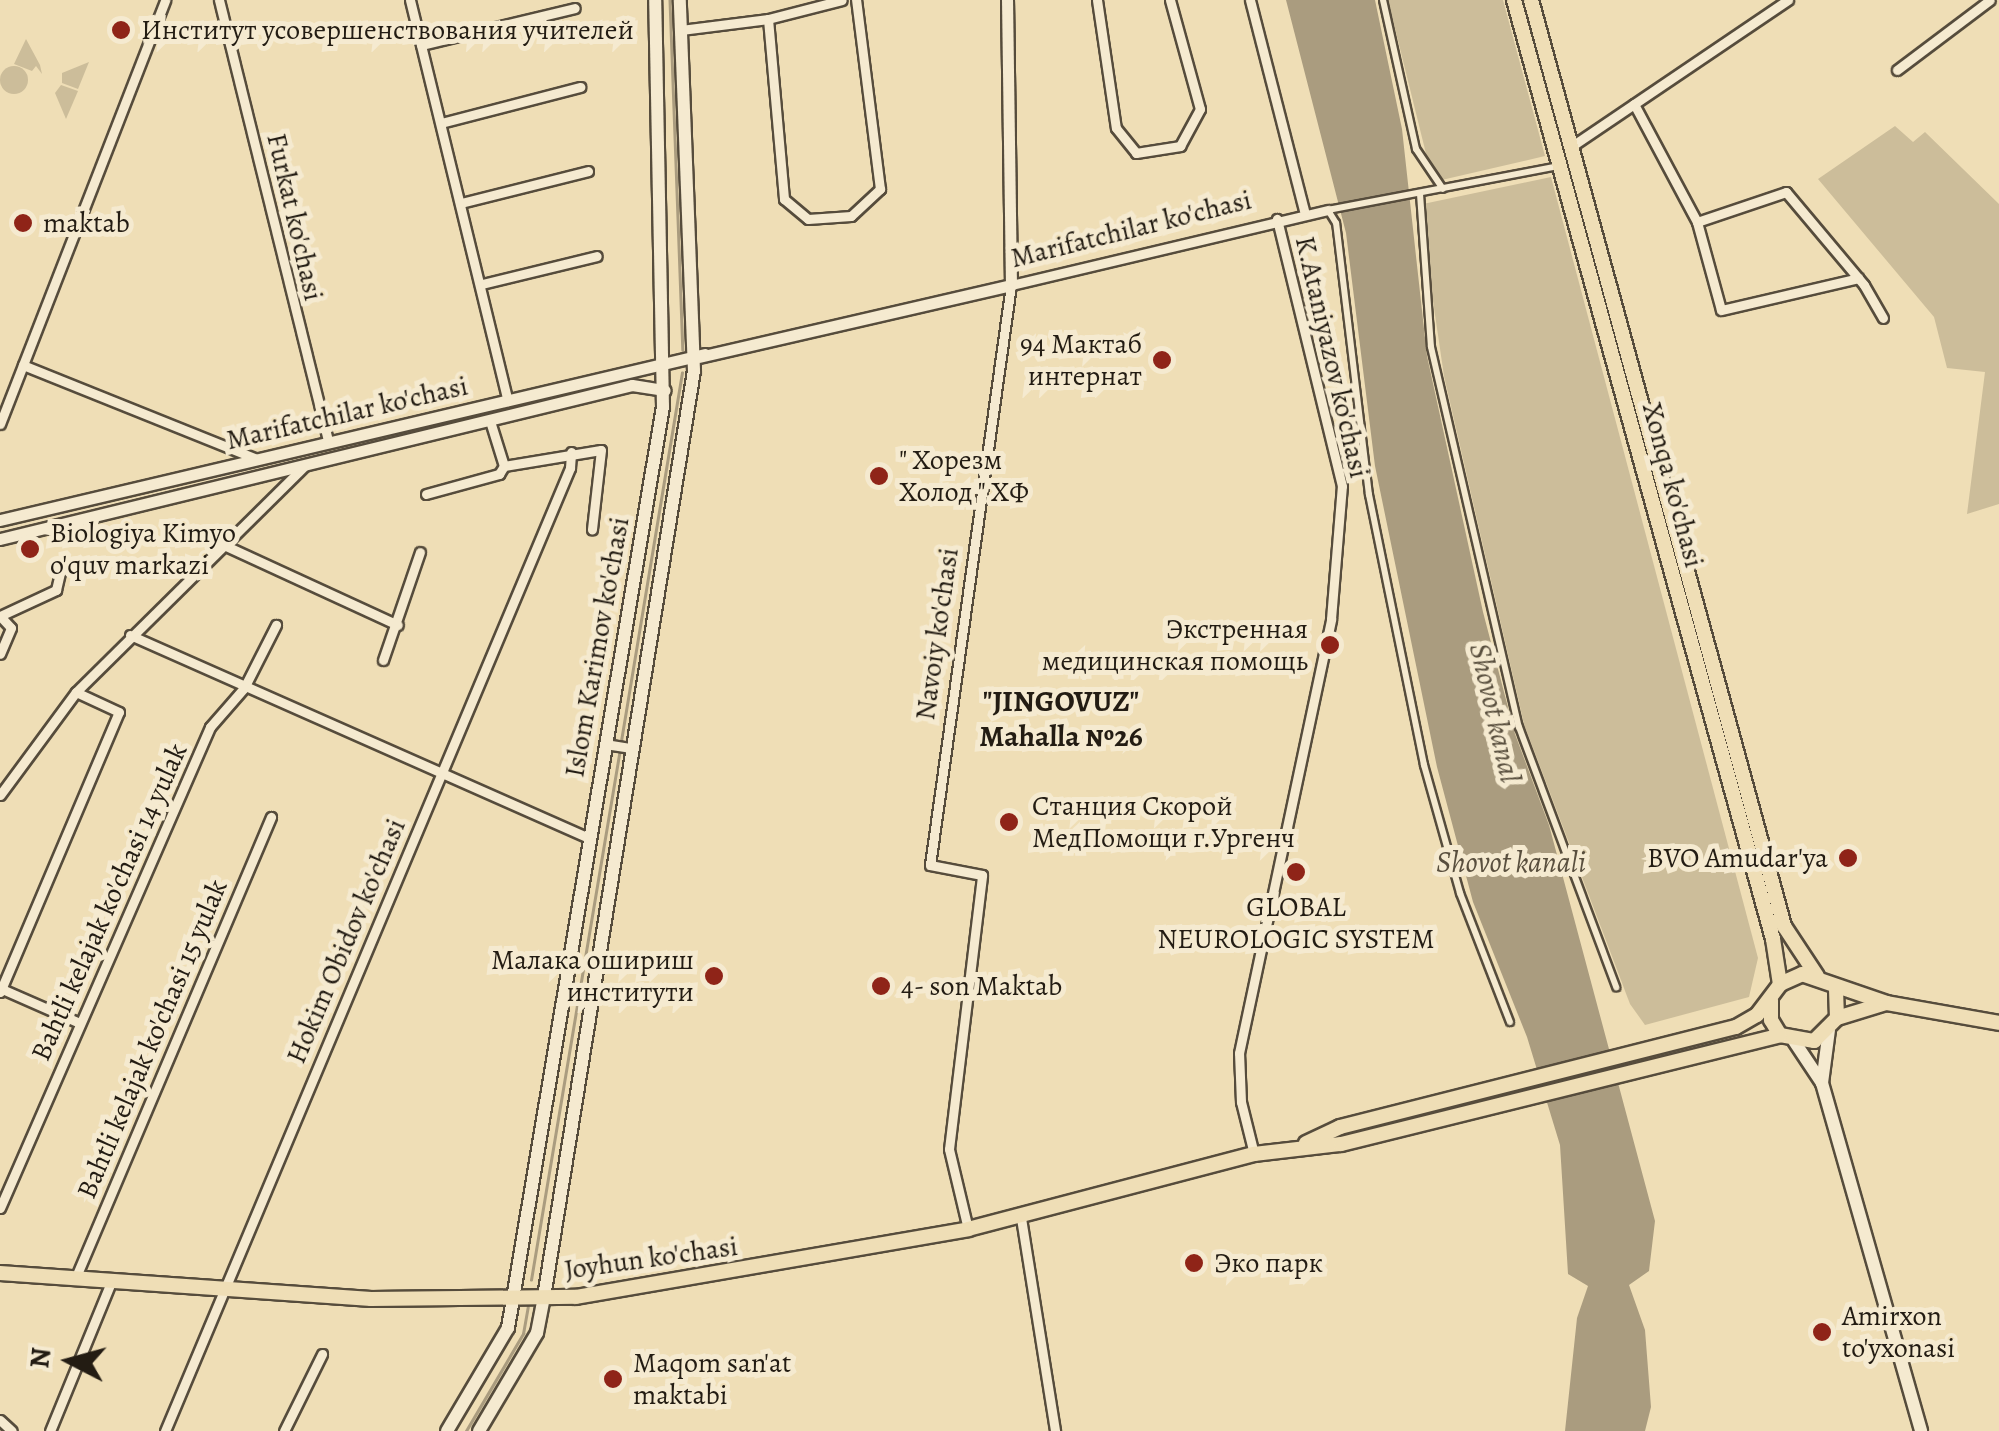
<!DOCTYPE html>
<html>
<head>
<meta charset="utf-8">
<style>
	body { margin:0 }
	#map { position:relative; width:1999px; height:1431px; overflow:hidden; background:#efdeb6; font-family:Alegreya,serif }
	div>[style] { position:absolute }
	.green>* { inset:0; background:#ccbd9a }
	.round { border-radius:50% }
	.water>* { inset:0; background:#aa9c7f }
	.stream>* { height:2.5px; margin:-1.25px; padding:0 1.25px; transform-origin:1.25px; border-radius:1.25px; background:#aa9c7f }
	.roads { filter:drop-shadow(2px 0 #564c3c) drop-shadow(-2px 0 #564c3c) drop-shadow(0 2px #564c3c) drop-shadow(0 -2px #564c3c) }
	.pedestrian>* { height:6px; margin:-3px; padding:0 3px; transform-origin:3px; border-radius:3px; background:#f5ead0 }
	.minor>* { height:9px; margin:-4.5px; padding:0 4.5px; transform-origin:4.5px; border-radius:4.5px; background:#f5ead0 }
	.tertiary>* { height:11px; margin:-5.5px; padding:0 5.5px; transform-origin:5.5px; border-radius:5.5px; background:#f5ead0 }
	.secondary>* { height:12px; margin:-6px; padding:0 6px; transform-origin:6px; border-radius:6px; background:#f5ead0 }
	.primary>* { height:14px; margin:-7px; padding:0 7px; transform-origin:7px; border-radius:7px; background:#efdeb6 }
	.dots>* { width:28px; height:28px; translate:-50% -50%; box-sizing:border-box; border:5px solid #f5ead0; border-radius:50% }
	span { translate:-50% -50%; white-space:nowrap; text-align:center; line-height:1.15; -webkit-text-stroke:10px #f5ead0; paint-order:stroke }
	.poi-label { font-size:28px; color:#231c13 }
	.left { translate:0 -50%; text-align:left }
	.right { translate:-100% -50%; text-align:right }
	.street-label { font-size:28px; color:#231c13 }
	.neighbourhood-label { font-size:30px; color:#231c13; font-weight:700 }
	.water-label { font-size:30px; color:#594f3e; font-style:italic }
	.north { position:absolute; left:20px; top:1311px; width:100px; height:100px; -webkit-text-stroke:8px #f5ead0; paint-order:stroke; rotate:276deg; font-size:28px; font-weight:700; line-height:40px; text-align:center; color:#231c13 }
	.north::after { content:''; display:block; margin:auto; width:35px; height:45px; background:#231c13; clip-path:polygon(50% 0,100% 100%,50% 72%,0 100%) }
</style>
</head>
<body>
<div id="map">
	<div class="green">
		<i style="clip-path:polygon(1388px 0,1503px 0,1545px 156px,1433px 182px)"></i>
		<i style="clip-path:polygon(26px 39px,40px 65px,42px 74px,36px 66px,32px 71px,14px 64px)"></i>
		<i style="clip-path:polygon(89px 62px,78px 89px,62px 83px,62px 73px)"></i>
		<i class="round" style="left:0;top:66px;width:28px;height:28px"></i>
		<i style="clip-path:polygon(61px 85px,78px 91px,66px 119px,55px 93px)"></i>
		<i style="clip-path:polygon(1895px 126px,1913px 142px,1925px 132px,1999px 204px,1999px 504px,1967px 514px,1985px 372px,1947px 368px,1934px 317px,1818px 179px)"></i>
		<i style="clip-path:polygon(1551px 177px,1758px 958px,1749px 997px,1645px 1025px,1630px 1004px,1524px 724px,1444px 376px,1427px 260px,1423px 204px)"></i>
	</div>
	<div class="water">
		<i style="clip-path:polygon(1286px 0,1375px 0,1402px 129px,1427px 356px,1483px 612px,1515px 734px,1549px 825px,1655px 1221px,1649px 1271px,1629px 1285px,1645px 1330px,1651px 1407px,1645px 1431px,1565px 1431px,1577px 1318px,1588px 1286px,1568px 1274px,1560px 1145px,1527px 1037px,1473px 902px,1437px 767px,1375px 466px,1346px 233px)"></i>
	</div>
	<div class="stream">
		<i style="left:670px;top:0;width:350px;rotate:87.9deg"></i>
		<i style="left:621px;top:741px;width:373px;rotate:-80.6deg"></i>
		<i style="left:531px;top:1280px;width:538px;rotate:-80.49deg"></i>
		<i style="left:466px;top:1431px;width:113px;rotate:-59.6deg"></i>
		<i style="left:523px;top:1334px;width:27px;rotate:-80deg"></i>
	</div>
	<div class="roads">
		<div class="pedestrian">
			<i style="left:1383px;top:0;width:153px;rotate:77.5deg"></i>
			<i style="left:1416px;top:149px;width:48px;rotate:56deg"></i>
			<i style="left:1420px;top:194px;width:153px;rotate:85.9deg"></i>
			<i style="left:1431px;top:347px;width:390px;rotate:77deg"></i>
			<i style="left:1519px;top:727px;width:278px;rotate:69.5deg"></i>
			<i style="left:1510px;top:1022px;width:138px;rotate:-111.2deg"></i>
			<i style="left:1460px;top:893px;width:133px;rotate:-105.7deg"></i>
			<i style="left:1424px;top:765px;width:276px;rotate:-101.5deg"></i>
			<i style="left:1369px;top:495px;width:274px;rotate:-96.9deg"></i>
			<i style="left:1336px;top:223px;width:15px;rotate:-122deg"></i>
			<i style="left:1328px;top:210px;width:234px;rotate:-10.8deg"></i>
		</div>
		<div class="minor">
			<i style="left:219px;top:0;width:456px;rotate:76.1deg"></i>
			<i style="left:410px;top:0;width:413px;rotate:76.3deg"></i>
			<i style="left:1097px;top:0;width:129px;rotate:81.6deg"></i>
			<i style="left:1116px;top:128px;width:32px;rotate:51deg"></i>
			<i style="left:1136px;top:153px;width:45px;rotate:-9deg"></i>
			<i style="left:1180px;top:146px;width:42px;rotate:-61.6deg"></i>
			<i style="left:1200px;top:109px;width:113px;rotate:-105.4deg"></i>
			<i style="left:1250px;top:0;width:221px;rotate:75.6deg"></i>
			<i style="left:768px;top:19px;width:181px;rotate:84.9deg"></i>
			<i style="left:784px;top:199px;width:31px;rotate:40deg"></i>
			<i style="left:808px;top:219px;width:43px;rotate:-4deg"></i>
			<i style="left:851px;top:216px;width:40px;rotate:-43deg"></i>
			<i style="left:880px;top:189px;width:191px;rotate:-97.2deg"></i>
			<i style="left:681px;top:30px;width:88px;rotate:-7.2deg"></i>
			<i style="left:768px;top:19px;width:76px;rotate:-14.4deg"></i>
			<i style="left:421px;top:45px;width:158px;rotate:-13.5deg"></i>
			<i style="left:1897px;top:70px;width:116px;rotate:-37deg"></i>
			<i style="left:1634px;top:104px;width:134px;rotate:61.9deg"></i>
			<i style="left:1697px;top:222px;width:91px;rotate:74.7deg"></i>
			<i style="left:1721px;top:310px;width:141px;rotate:-13.1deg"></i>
			<i style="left:441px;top:123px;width:144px;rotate:-14.5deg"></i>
			<i style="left:1572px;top:146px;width:261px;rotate:-34.1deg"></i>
			<i style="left:461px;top:203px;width:131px;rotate:-14.1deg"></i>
			<i style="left:1697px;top:222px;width:94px;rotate:-18.6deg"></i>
			<i style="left:1786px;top:192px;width:121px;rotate:50deg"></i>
			<i style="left:1864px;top:285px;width:38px;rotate:60deg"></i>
			<i style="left:482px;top:284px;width:118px;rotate:-13.7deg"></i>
			<i style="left:23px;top:365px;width:252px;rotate:21.9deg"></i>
			<i style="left:490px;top:421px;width:47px;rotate:72.7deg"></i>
			<i style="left:504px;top:466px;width:98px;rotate:-9.4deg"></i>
			<i style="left:601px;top:450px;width:80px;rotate:96.5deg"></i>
			<i style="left:0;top:424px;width:455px;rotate:-68.7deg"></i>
			<i style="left:426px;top:494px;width:76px;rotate:-15.3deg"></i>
			<i style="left:499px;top:474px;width:9px;rotate:-58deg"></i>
			<i style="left:226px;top:546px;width:189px;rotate:24.7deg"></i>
			<i style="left:0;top:616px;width:62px;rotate:-24.9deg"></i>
			<i style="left:56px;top:590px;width:18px;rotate:-77deg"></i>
			<i style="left:0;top:616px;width:16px;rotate:47deg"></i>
			<i style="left:11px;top:628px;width:28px;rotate:113deg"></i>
			<i style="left:130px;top:635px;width:502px;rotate:23.86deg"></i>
			<i style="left:383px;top:660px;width:114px;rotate:-71.1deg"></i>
			<i style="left:605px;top:744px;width:25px;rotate:9deg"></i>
			<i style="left:0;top:795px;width:128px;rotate:-53.6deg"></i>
			<i style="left:76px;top:692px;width:320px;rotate:-44.7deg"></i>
			<i style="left:2px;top:989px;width:85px;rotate:23.6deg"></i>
			<i style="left:0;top:992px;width:304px;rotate:-67deg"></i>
			<i style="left:119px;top:712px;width:47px;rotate:-155.1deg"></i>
			<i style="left:1254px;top:1154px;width:54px;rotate:-104deg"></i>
			<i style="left:1241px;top:1102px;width:49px;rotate:-92.3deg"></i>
			<i style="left:1239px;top:1053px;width:444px;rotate:-78deg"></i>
			<i style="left:1331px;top:619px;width:133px;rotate:-85.3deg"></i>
			<i style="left:1342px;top:486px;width:275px;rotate:-103.7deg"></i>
			<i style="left:0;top:1208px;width:525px;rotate:-66.41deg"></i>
			<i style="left:210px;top:727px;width:52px;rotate:-48.9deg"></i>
			<i style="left:244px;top:688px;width:71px;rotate:-63.1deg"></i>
			<i style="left:1021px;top:1218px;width:216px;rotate:80.9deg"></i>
			<i style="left:968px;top:1229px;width:82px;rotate:-103.4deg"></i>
			<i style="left:949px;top:1149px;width:276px;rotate:-83.1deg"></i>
			<i style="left:982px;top:875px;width:53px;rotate:-169.1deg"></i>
			<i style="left:930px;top:865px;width:586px;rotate:-82.05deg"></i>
			<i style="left:1011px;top:285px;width:326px;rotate:-13.3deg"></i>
			<i style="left:75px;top:1279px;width:502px;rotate:-67.01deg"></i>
			<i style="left:0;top:1420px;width:16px;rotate:43deg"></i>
			<i style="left:50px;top:1431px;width:161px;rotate:-67.7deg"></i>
			<i style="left:165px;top:1431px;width:1045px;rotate:-67.19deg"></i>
			<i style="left:570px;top:468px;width:16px;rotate:-86deg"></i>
			<i style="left:284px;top:1431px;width:86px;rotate:-63.7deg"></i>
		</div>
		<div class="tertiary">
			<i style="left:699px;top:357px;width:320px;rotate:-13deg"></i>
			<i style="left:1011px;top:285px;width:285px;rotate:-90.8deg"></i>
			<i style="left:0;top:520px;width:724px;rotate:-13.25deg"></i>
			<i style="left:0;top:539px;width:650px;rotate:-13.69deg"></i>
			<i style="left:632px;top:385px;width:33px;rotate:9deg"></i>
		</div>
		<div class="secondary">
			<i style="left:1794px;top:1041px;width:50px;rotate:56.3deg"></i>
			<i style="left:1822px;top:1083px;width:362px;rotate:74.1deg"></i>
			<i style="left:1822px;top:1083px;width:53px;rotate:-82.5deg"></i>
			<i style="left:447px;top:1431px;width:120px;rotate:-59.4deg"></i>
			<i style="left:508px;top:1328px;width:934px;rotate:-80.45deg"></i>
			<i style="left:663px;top:407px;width:407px;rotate:-91.1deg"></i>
			<i style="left:479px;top:1431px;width:114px;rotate:-59.4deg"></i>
			<i style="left:537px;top:1333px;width:37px;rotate:-79deg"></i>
			<i style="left:544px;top:1297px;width:938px;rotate:-80.8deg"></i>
			<i style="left:694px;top:371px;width:371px;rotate:-92.2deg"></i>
		</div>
		<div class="primary">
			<i style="left:1514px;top:0;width:974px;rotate:74.58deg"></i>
			<i style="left:1773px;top:939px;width:46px;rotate:81.2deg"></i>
			<i style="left:1531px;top:0;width:960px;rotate:74.72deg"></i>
			<i style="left:1784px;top:926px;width:60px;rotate:56.6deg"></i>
			<i style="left:1771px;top:1000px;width:20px;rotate:90deg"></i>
			<i style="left:1771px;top:1020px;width:17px;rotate:59deg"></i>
			<i style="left:1780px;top:1035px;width:35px;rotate:10deg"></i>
			<i style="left:1814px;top:1041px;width:33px;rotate:-45deg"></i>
			<i style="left:1837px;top:1018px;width:29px;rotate:-92deg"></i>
			<i style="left:1837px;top:1018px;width:51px;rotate:-17deg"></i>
			<i style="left:1306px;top:1143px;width:38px;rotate:-25deg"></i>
			<i style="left:1340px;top:1127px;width:408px;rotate:-14.2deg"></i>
			<i style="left:1736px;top:1027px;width:24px;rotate:-30deg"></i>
			<i style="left:1757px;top:1015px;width:39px;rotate:-53deg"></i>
			<i style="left:1780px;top:984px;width:24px;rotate:-24deg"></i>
			<i style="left:1802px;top:974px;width:90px;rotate:18.8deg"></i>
			<i style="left:1887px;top:1003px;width:114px;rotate:10.1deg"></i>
			<i style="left:0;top:1273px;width:372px;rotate:4deg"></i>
			<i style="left:371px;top:1299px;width:205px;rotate:-0.6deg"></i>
			<i style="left:576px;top:1297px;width:398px;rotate:-9.8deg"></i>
			<i style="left:968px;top:1229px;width:296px;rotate:-14.7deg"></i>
			<i style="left:1254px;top:1154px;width:88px;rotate:-6.6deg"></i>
			<i style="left:1341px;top:1144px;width:452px;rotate:-13.9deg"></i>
		</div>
	</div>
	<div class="dots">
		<i style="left:121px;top:30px;background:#8f2418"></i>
		<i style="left:23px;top:223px;background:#8f2418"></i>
		<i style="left:1162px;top:360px;background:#8f2418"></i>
		<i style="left:879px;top:476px;background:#8f2418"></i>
		<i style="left:30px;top:549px;background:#8f2418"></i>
		<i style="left:1330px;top:645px;background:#8f2418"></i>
		<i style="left:1009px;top:822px;background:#8f2418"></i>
		<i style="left:1848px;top:858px;background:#8f2418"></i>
		<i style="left:1296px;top:872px;background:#8f2418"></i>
		<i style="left:714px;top:976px;background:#8f2418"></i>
		<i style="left:881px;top:986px;background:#8f2418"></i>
		<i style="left:1194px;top:1263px;background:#8f2418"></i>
		<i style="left:1822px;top:1332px;background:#8f2418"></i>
		<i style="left:613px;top:1379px;background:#8f2418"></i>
	</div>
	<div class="poi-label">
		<span class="left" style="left:141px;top:30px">Институт усовершенствования учителей</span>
		<span class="left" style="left:43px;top:223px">maktab</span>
		<span class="right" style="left:1142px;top:360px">94 Мактаб<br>интернат</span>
		<span class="left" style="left:899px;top:476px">" Хорезм<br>Холод " ХФ</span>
		<span class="left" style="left:50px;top:549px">Biologiya Kimyo<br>o'quv markazi</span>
		<span class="right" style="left:1308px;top:645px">Экстренная<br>медицинская помощь</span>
		<span class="left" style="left:1032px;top:822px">Станция Скорой<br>МедПомощи г.Ургенч</span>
		<span class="right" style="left:1828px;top:858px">BVO Amudar'ya</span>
		<span style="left:1296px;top:923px">GLOBAL<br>NEUROLOGIC SYSTEM</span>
		<span class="right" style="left:694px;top:976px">Малака ошириш<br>институти</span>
		<span class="left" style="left:901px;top:986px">4- son Maktab</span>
		<span class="left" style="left:1214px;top:1263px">Эко парк</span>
		<span class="left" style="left:1842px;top:1332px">Amirxon<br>to'yxonasi</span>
		<span class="left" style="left:633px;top:1379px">Maqom san'at<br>maktabi</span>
	</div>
	<div class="street-label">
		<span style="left:295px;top:217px;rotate:77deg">Furkat ko'chasi</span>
		<span style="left:1131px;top:229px;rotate:-14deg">Marifatchilar ko'chasi</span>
		<span style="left:1332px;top:357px;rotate:77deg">K.Ataniyazov ko'chasi</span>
		<span style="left:347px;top:413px;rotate:-13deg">Marifatchilar ko'chasi</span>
		<span style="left:1673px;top:485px;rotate:75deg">Xonqa ko'chasi</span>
		<span style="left:937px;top:634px;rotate:-82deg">Navoiy ko'chasi</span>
		<span style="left:597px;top:647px;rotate:-80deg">Islom Karimov ko'chasi</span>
		<span style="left:109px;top:902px;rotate:-66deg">Bahtli kelajak ko'chasi 14 yulak</span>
		<span style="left:346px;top:941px;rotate:-67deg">Hokim Obidov ko'chasi</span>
		<span style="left:152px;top:1039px;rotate:-67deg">Bahtli kelajak ko'chasi 15 yulak</span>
		<span style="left:651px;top:1258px;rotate:-8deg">Joyhun ko'chasi</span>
	</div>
	<div class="neighbourhood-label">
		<span style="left:1061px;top:718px">"JINGOVUZ"<br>Mahalla №26</span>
	</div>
	<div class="water-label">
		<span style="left:1495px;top:713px;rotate:77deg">Shovot kanal</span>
		<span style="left:1511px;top:862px">Shovot kanali</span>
	</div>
	<div class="north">N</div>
</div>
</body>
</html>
